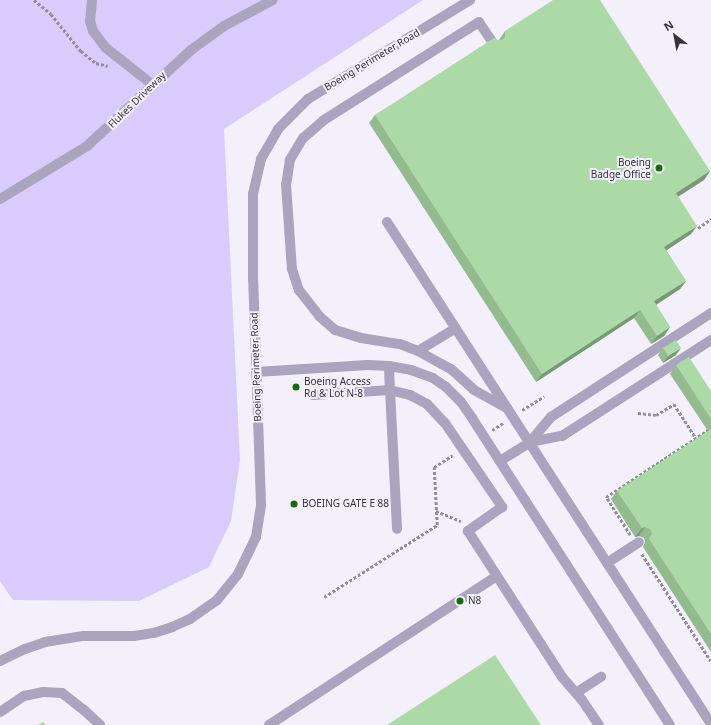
<!DOCTYPE html>
<html>
<head>
<meta charset="utf-8">
<style>
	body { margin:0 }
	#map { position:relative; width:711px; height:725px; overflow:hidden; background:#f3f0fc; font-family:"Noto Sans",sans-serif }
	div>[style] { position:absolute }
	.green>* { inset:0; background:#d9cbfb }
	.path>* { height:2.5px; margin-top:-1.25px; transform-origin:0; background:repeating-linear-gradient(90deg,#908e96 0 3px,transparent 0 5px) }
	.minor>* { height:10px; margin:-5px; padding:0 5px; transform-origin:5px; border-radius:5px; background:#aba4be }
	.wall>* { inset:0; background:#94bb8f }
	.shaded-wall>* { inset:0; background:#789974 }
	.building>* { inset:0; background:#acdaa6 }
	.dots>* { width:11px; height:11px; translate:-50% -50%; box-sizing:border-box; border:2px solid #f3f0fc; border-radius:50% }
	span { translate:-50% -50%; white-space:nowrap; text-align:center; line-height:1.15; -webkit-text-stroke:4px #f3f0fc; paint-order:stroke }
	.street-label { font-size:10px; color:#363439 }
	.poi-label { font-size:10px; color:#363439 }
	.right { translate:-100% -50%; text-align:right }
	.left { translate:0 -50%; text-align:left }
	.north { position:absolute; left:655px; top:16px; width:40px; height:40px; -webkit-text-stroke:3px #f3f0fc; paint-order:stroke; rotate:328deg; font-size:11px; font-weight:700; line-height:16px; text-align:center; color:#363439 }
	.north::after { content:''; display:block; margin:auto; width:14px; height:18px; background:#363439; clip-path:polygon(50% 0,100% 100%,50% 72%,0 100%) }
</style>
</head>
<body>
<div id="map">
	<div class="green">
		<i style="clip-path:polygon(0 0,423px 0,224px 129px,240px 460px,231px 521px,209px 567px,139px 601px,13px 600px,0 581px)"></i>
	</div>
	<div class="path">
		<i style="left:34px;top:0;width:22px;rotate:39deg"></i>
		<i style="left:51px;top:14px;width:48px;rotate:51deg"></i>
		<i style="left:81px;top:51px;width:19px;rotate:39deg"></i>
		<i style="left:96px;top:63px;width:12px;rotate:14deg"></i>
		<i style="left:698px;top:228px;width:16px;rotate:-35deg"></i>
		<i style="left:522px;top:410px;width:26px;rotate:-32deg"></i>
		<i style="left:638px;top:413px;width:18px;rotate:6deg"></i>
		<i style="left:656px;top:415px;width:21px;rotate:-31deg"></i>
		<i style="left:674px;top:404px;width:40px;rotate:57.1deg"></i>
		<i style="left:492px;top:430px;width:13px;rotate:-32deg"></i>
		<i style="left:436px;top:511px;width:27px;rotate:22deg"></i>
		<i style="left:630px;top:535px;width:45px;rotate:-122.3deg"></i>
		<i style="left:606px;top:497px;width:126px;rotate:-33.3deg"></i>
		<i style="left:642px;top:554px;width:127px;rotate:57.2deg"></i>
		<i style="left:324px;top:597px;width:134px;rotate:-32.5deg"></i>
		<i style="left:437px;top:525px;width:58px;rotate:-93deg"></i>
		<i style="left:434px;top:467px;width:22px;rotate:-32deg"></i>
	</div>
	<div class="minor">
		<i style="left:92px;top:0;width:21px;rotate:95deg"></i>
		<i style="left:90px;top:21px;width:10px;rotate:73deg"></i>
		<i style="left:93px;top:31px;width:21px;rotate:53deg"></i>
		<i style="left:106px;top:48px;width:60px;rotate:38.2deg"></i>
		<i style="left:493px;top:43px;width:25px;rotate:-124deg"></i>
		<i style="left:479px;top:22px;width:183px;rotate:147.7deg"></i>
		<i style="left:324px;top:120px;width:28px;rotate:139deg"></i>
		<i style="left:303px;top:138px;width:26px;rotate:121deg"></i>
		<i style="left:290px;top:160px;width:24px;rotate:99deg"></i>
		<i style="left:286px;top:184px;width:85px;rotate:86deg"></i>
		<i style="left:292px;top:269px;width:22px;rotate:72deg"></i>
		<i style="left:299px;top:290px;width:33px;rotate:52deg"></i>
		<i style="left:319px;top:316px;width:21px;rotate:41deg"></i>
		<i style="left:335px;top:330px;width:27px;rotate:17deg"></i>
		<i style="left:361px;top:338px;width:39px;rotate:9deg"></i>
		<i style="left:400px;top:344px;width:19px;rotate:21deg"></i>
		<i style="left:418px;top:351px;width:38px;rotate:29deg"></i>
		<i style="left:451px;top:369px;width:31px;rotate:42deg"></i>
		<i style="left:474px;top:390px;width:38px;rotate:29deg"></i>
		<i style="left:0;top:199px;width:102px;rotate:-31.3deg"></i>
		<i style="left:87px;top:146px;width:142px;rotate:-42.7deg"></i>
		<i style="left:191px;top:50px;width:41px;rotate:-36deg"></i>
		<i style="left:224px;top:26px;width:55px;rotate:-28deg"></i>
		<i style="left:387px;top:222px;width:597px;rotate:57.16deg"></i>
		<i style="left:418px;top:351px;width:44px;rotate:-31.2deg"></i>
		<i style="left:389px;top:366px;width:24px;rotate:88deg"></i>
		<i style="left:390px;top:390px;width:21px;rotate:14deg"></i>
		<i style="left:410px;top:395px;width:19px;rotate:28deg"></i>
		<i style="left:427px;top:404px;width:26px;rotate:47deg"></i>
		<i style="left:445px;top:423px;width:102px;rotate:55.8deg"></i>
		<i style="left:502px;top:507px;width:42px;rotate:144.8deg"></i>
		<i style="left:468px;top:531px;width:174px;rotate:57.2deg"></i>
		<i style="left:562px;top:677px;width:30px;rotate:49deg"></i>
		<i style="left:582px;top:700px;width:30px;rotate:56deg"></i>
		<i style="left:256px;top:372px;width:112px;rotate:-3.6deg"></i>
		<i style="left:368px;top:365px;width:21px;rotate:3deg"></i>
		<i style="left:389px;top:366px;width:22px;rotate:10deg"></i>
		<i style="left:411px;top:370px;width:23px;rotate:20deg"></i>
		<i style="left:433px;top:378px;width:16px;rotate:35deg"></i>
		<i style="left:446px;top:387px;width:21px;rotate:45deg"></i>
		<i style="left:461px;top:402px;width:19px;rotate:55deg"></i>
		<i style="left:472px;top:418px;width:365px;rotate:57.2deg"></i>
		<i style="left:313px;top:395px;width:77px;rotate:-3.7deg"></i>
		<i style="left:390px;top:390px;width:139px;rotate:87.1deg"></i>
		<i style="left:530px;top:442px;width:33px;rotate:-11deg"></i>
		<i style="left:562px;top:436px;width:177px;rotate:-32.8deg"></i>
		<i style="left:500px;top:461px;width:36px;rotate:-32deg"></i>
		<i style="left:530px;top:442px;width:33px;rotate:-50deg"></i>
		<i style="left:551px;top:417px;width:191px;rotate:-33deg"></i>
		<i style="left:607px;top:563px;width:38px;rotate:-33deg"></i>
		<i style="left:0;top:661px;width:28px;rotate:-26deg"></i>
		<i style="left:25px;top:649px;width:21px;rotate:-19deg"></i>
		<i style="left:45px;top:642px;width:39px;rotate:-9deg"></i>
		<i style="left:84px;top:636px;width:50px"></i>
		<i style="left:134px;top:636px;width:20px;rotate:-9deg"></i>
		<i style="left:154px;top:633px;width:19px;rotate:-18deg"></i>
		<i style="left:172px;top:627px;width:20px;rotate:-24deg"></i>
		<i style="left:190px;top:619px;width:33px;rotate:-35deg"></i>
		<i style="left:217px;top:600px;width:33px;rotate:-51deg"></i>
		<i style="left:238px;top:574px;width:41px;rotate:-64.1deg"></i>
		<i style="left:256px;top:537px;width:33px;rotate:-81deg"></i>
		<i style="left:261px;top:504px;width:224px;rotate:-92deg"></i>
		<i style="left:253px;top:280px;width:86px;rotate:-90deg"></i>
		<i style="left:253px;top:194px;width:36px;rotate:-77deg"></i>
		<i style="left:261px;top:159px;width:34px;rotate:-60deg"></i>
		<i style="left:278px;top:129px;width:42px;rotate:-45deg"></i>
		<i style="left:308px;top:99px;width:190px;rotate:-31.4deg"></i>
		<i style="left:576px;top:693px;width:30px;rotate:-33deg"></i>
		<i style="left:0;top:712px;width:29px;rotate:-34deg"></i>
		<i style="left:24px;top:696px;width:19px;rotate:-12deg"></i>
		<i style="left:43px;top:692px;width:19px;rotate:3deg"></i>
		<i style="left:62px;top:693px;width:28px;rotate:38deg"></i>
		<i style="left:84px;top:710px;width:22px;rotate:43deg"></i>
		<i style="left:269px;top:725px;width:272px;rotate:-33.2deg"></i>
	</div>
	<div class="wall">
		<i style="clip-path:polygon(505px 31px,710px 171px,704px 180px,678px 196px,691px 234px,666px 250px,686px 281px,680px 289px,656px 305px,670px 327px,664px 336px,651px 344px,634px 318px,536px 382px,369px 123px,375px 115px,497px 40px,499px 40px)"></i>
		<i style="clip-path:polygon(663px 348px,676px 355px,663px 363px,658px 355px)"></i>
		<i style="clip-path:polygon(676px 365px,711px 391px,711px 652px,643px 547px,645px 542px,644px 538px,639px 536px,635px 537px,611px 499px,617px 491px,708px 431px,670px 374px)"></i>
	</div>
	<div class="shaded-wall">
		<i style="clip-path:polygon(710px 171px,704px 180px,670px 202px,676px 193px)"></i>
		<i style="clip-path:polygon(697px 226px,691px 234px,658px 256px,664px 247px)"></i>
		<i style="clip-path:polygon(686px 281px,680px 289px,648px 310px,654px 301px)"></i>
		<i style="clip-path:polygon(640px 310px,634px 318px,536px 382px,542px 374px)"></i>
		<i style="clip-path:polygon(670px 327px,664px 336px,651px 344px,657px 336px)"></i>
		<i style="clip-path:polygon(681px 348px,676px 355px,663px 363px,668px 356px)"></i>
		<i style="clip-path:polygon(645px 527px,639px 536px,635px 537px,642px 528px)"></i>
	</div>
	<div class="building">
		<i style="clip-path:polygon(553px 0,600px 0,710px 171px,676px 193px,697px 226px,664px 247px,686px 281px,654px 301px,670px 327px,657px 336px,640px 310px,542px 374px,375px 115px,494px 38px,497px 40px,502px 40px,505px 37px,505px 31px)"></i>
		<i style="clip-path:polygon(676px 340px,681px 348px,668px 356px,663px 348px)"></i>
		<i style="clip-path:polygon(689px 357px,711px 391px,711px 419px,676px 365px)"></i>
		<i style="clip-path:polygon(711px 429px,711px 634px,649px 539px,652px 533px,650px 529px,645px 527px,642px 528px,617px 491px)"></i>
		<i style="clip-path:polygon(495px 655px,541px 725px,387px 725px)"></i>
		<i style="clip-path:polygon(43px 722px,46px 725px,38px 725px)"></i>
	</div>
	<div class="dots">
		<i style="left:659px;top:168px;background:#17690c"></i>
		<i style="left:296px;top:387px;background:#17690c"></i>
		<i style="left:294px;top:504px;background:#17690c"></i>
		<i style="left:460px;top:601px;background:#17690c"></i>
	</div>
	<div class="street-label">
		<span style="left:372px;top:60px;rotate:-31deg">Boeing Perimeter Road</span>
		<span style="left:137px;top:100px;rotate:-44deg">Flukes Driveway</span>
		<span style="left:256px;top:367px;rotate:-92deg">Boeing Perimeter Road</span>
	</div>
	<div class="poi-label">
		<span class="right" style="left:651px;top:168px">Boeing<br>Badge Office</span>
		<span class="left" style="left:304px;top:387px">Boeing Access<br>Rd &amp; Lot N-8</span>
		<span class="left" style="left:302px;top:504px">BOEING GATE E 88</span>
		<span class="left" style="left:468px;top:601px">N8</span>
	</div>
	<div class="north">N</div>
</div>
</body>
</html>
